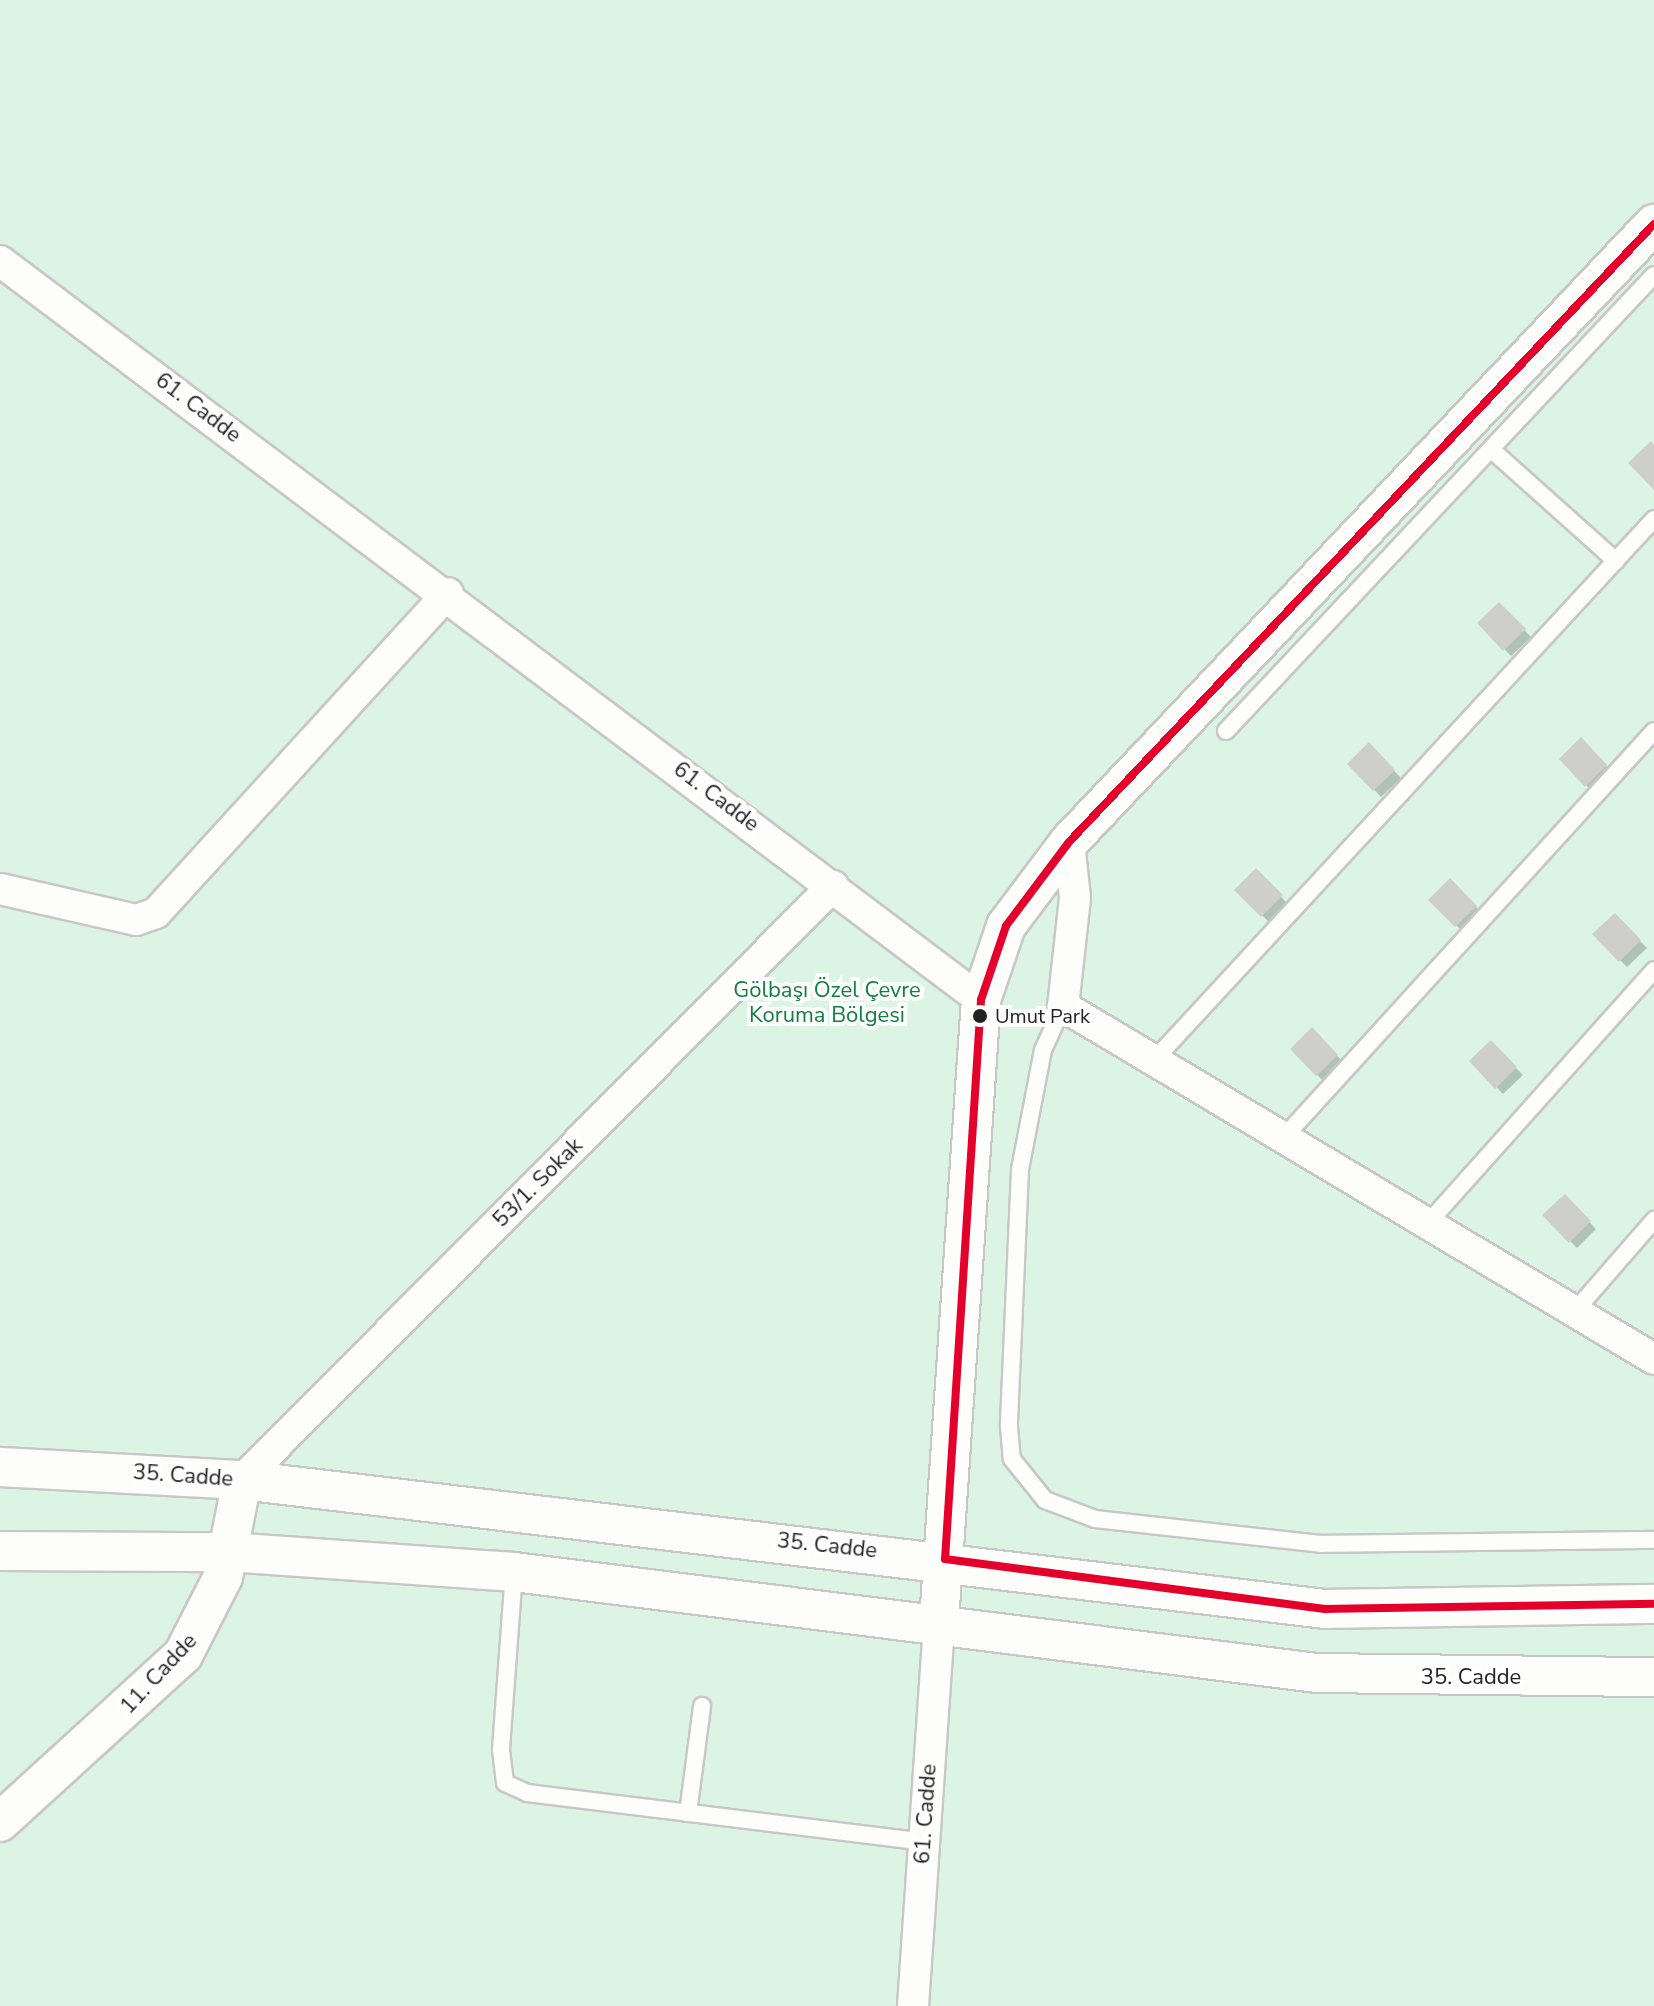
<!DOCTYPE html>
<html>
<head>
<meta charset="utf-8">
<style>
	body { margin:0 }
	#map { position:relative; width:1654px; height:2006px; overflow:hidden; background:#f0f0eb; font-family:"Nunito Sans",sans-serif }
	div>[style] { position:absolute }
	.park>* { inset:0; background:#dbf4e3 }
	.shadow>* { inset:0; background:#0003 }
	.building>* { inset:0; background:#cececa }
	.roads { filter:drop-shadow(2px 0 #c7c7c5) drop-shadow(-2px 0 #c7c7c5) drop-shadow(0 2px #c7c7c5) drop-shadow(0 -2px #c7c7c5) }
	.service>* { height:16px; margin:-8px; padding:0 8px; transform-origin:8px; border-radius:8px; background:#fdfdfc }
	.minor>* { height:30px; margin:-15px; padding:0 15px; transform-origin:15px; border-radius:15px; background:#fdfdfc }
	.tertiary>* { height:38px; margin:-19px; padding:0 19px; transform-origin:19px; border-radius:19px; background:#fdfdfc }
	.bus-1>* { height:8px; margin:-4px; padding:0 4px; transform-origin:4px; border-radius:4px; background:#e4002b }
	.dots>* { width:22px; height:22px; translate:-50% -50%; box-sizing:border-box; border:4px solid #fff; border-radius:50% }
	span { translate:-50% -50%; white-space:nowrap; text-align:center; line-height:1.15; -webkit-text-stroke:8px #fff; paint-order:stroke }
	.bus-label { font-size:20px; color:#222 }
	.left { translate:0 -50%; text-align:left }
	.street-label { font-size:22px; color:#222 }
	.park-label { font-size:22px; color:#117f3f }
</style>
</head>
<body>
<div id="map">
	<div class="park">
		<i style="clip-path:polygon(0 0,1654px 0,1654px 2006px,0 2006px)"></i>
	</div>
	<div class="shadow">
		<i style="clip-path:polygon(1499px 604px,1531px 637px,1511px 656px,1480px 623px)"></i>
		<i style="clip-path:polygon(1581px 740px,1613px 773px,1593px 792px,1562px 759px)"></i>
		<i style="clip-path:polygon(1369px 745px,1401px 778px,1381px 797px,1350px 764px)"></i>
		<i style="clip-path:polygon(1256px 871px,1288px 904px,1269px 922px,1237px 890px)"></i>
		<i style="clip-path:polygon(1450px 881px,1483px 914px,1463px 932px,1431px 900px)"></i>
		<i style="clip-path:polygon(1615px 916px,1647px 948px,1627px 967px,1595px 934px)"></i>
		<i style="clip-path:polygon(1312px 1030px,1344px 1063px,1324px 1082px,1293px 1049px)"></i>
		<i style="clip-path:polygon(1491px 1043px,1523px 1075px,1503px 1094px,1472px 1061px)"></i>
		<i style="clip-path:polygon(1565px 1197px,1596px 1229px,1577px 1248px,1545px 1215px)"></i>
	</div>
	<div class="building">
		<i style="clip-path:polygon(1651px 441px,1654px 445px,1654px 490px,1628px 463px)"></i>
		<i style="clip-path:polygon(1499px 602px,1526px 629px,1503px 651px,1477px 623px)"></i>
		<i style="clip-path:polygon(1581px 737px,1607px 765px,1585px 787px,1559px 759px)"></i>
		<i style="clip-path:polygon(1369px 742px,1395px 770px,1373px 791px,1347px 764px)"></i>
		<i style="clip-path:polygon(1256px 868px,1283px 895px,1261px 917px,1234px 890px)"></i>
		<i style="clip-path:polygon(1450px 878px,1477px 906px,1455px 927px,1428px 900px)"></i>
		<i style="clip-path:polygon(1615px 913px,1641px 940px,1619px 962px,1592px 934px)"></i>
		<i style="clip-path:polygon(1312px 1027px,1338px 1055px,1316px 1076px,1290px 1049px)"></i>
		<i style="clip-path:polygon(1491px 1040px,1517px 1067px,1495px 1089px,1469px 1061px)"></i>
		<i style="clip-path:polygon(1565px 1194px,1591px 1221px,1569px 1243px,1542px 1215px)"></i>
	</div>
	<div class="roads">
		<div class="service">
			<i style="left:1493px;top:451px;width:165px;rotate:41.8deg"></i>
			<i style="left:1226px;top:731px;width:625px;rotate:-46.81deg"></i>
			<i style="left:1063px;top:1006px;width:48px;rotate:114.4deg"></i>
			<i style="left:1043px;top:1050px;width:122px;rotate:100.9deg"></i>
			<i style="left:1020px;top:1170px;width:257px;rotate:92.5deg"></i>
			<i style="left:1009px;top:1427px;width:32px;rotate:85deg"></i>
			<i style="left:1012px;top:1459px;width:53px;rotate:51.2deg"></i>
			<i style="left:1045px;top:1500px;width:53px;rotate:20.8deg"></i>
			<i style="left:1095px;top:1519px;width:227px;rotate:6.3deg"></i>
			<i style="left:1321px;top:1544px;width:333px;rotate:-0.7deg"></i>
			<i style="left:1156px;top:1058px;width:734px;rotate:-47.26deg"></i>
			<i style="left:1285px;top:1136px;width:548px;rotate:-47.66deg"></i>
			<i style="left:1428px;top:1223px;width:339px;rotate:-48.2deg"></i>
			<i style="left:1575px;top:1311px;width:121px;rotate:-49deg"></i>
			<i style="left:514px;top:1572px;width:178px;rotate:94.2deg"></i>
			<i style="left:501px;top:1750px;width:33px;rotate:83deg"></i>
			<i style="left:505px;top:1783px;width:24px;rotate:24deg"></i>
			<i style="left:527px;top:1793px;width:400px;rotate:7deg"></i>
			<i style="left:688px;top:1813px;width:108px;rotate:-82.5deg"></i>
		</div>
		<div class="minor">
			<i style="left:0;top:261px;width:1228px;rotate:36.99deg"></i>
			<i style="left:1069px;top:842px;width:56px;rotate:83.9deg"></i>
			<i style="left:1075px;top:898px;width:109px;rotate:96.3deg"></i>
			<i style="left:1063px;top:1006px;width:688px;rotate:30.85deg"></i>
			<i style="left:0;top:889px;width:139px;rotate:12.8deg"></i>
			<i style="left:136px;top:920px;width:21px;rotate:-19deg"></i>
			<i style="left:156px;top:913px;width:433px;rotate:-47.6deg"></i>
			<i style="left:242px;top:1480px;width:838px;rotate:-45.15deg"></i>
			<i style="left:913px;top:2006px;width:385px;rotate:-86.1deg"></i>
		</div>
		<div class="tertiary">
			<i style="left:0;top:1467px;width:242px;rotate:3.1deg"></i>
			<i style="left:242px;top:1480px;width:1091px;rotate:6.79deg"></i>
			<i style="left:1325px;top:1609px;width:329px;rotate:-0.9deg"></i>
			<i style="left:0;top:1551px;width:228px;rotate:0.3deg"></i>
			<i style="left:228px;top:1552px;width:287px;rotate:4deg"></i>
			<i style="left:514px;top:1572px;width:809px;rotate:7.17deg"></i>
			<i style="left:1317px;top:1673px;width:337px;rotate:0.7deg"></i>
			<i style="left:939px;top:1622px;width:623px;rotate:-86.14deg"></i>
			<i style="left:981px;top:1000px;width:78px;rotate:-71.3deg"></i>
			<i style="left:1006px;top:926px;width:105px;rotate:-53.1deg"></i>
			<i style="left:1069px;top:842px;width:851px;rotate:-46.57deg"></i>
			<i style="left:0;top:1822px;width:248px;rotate:-42.4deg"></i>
			<i style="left:183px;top:1655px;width:88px;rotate:-62.9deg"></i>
			<i style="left:223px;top:1577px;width:99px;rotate:-78.9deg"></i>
		</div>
	</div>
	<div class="bus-1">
		<i style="left:1654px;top:224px;width:851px;rotate:133.43deg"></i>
		<i style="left:1069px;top:842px;width:105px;rotate:126.9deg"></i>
		<i style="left:1006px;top:926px;width:78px;rotate:108.7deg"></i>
		<i style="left:981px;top:1000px;width:560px;rotate:93.68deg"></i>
		<i style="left:945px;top:1559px;width:383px;rotate:7.5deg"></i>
		<i style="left:1325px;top:1609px;width:329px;rotate:-0.9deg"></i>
	</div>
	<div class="dots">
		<i style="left:980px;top:1016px;background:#222"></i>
	</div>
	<div class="bus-label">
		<span class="left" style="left:995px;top:1016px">Umut Park</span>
	</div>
	<div class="street-label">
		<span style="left:198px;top:408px;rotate:37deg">61. Cadde</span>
		<span style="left:716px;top:797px;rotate:37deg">61. Cadde</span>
		<span style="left:538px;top:1183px;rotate:-45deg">53/1. Sokak</span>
		<span style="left:183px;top:1476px;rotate:4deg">35. Cadde</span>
		<span style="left:827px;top:1546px;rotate:6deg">35. Cadde</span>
		<span style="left:159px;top:1674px;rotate:-47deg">11. Cadde</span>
		<span style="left:1471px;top:1678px">35. Cadde</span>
		<span style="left:926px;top:1814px;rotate:-86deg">61. Cadde</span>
	</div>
	<div class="park-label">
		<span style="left:827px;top:1003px">Gölbaşı Özel Çevre<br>Koruma Bölgesi</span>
	</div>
</div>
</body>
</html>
